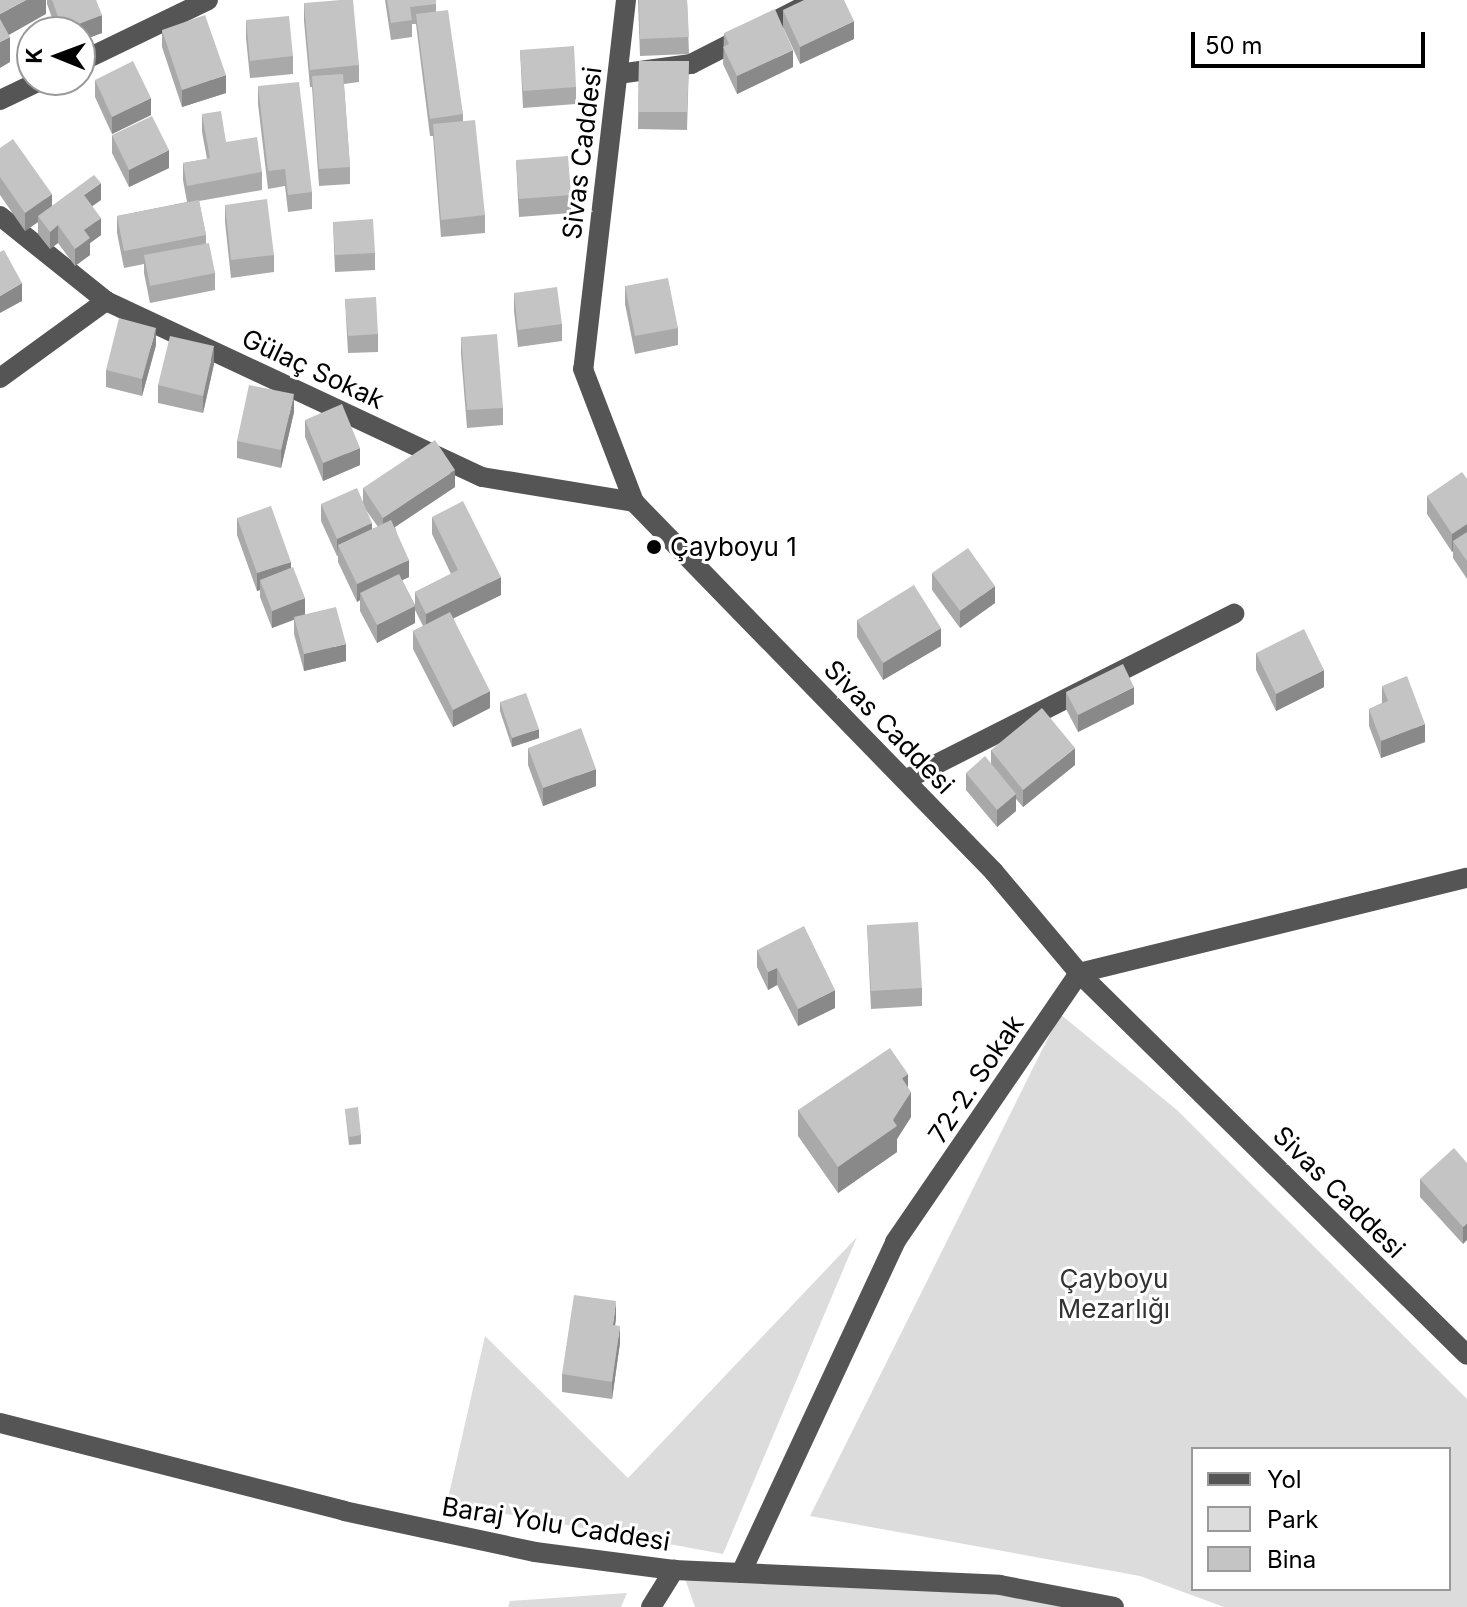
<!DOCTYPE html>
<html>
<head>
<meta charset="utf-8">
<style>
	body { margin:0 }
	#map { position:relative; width:1467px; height:1607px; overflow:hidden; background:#fff; font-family:Inter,sans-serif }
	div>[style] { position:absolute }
	.green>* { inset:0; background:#dcdcdc }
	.minor>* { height:20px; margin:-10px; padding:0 10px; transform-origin:10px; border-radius:10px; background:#555 }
	.wall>* { inset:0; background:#a9a9a9 }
	.shaded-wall>* { inset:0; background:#898989 }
	.building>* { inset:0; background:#c4c4c4 }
	.dots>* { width:22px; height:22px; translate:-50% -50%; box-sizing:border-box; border:4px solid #fff; border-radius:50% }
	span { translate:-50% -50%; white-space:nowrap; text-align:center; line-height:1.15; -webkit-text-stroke:6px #fff; paint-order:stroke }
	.street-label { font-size:26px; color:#000 }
	.poi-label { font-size:26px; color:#000 }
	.left { translate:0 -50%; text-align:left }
	.park-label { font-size:26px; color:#333 }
	.legend { position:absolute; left:1191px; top:1447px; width:260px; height:144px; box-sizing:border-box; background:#fff; border:2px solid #999; margin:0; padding:10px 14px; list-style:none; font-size:24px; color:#000 }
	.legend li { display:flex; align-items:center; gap:16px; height:40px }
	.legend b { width:40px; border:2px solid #999 }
	.north { position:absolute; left:16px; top:16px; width:80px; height:80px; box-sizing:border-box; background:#fff; border:2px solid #999; border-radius:50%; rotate:271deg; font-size:22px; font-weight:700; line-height:32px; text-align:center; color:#000 }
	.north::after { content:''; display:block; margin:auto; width:28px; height:36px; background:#000; clip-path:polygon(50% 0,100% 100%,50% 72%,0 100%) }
	.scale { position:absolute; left:1191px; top:32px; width:234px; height:36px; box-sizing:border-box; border:4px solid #000; border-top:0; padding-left:10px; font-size:24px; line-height:28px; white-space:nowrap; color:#000; -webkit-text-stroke:6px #fff; paint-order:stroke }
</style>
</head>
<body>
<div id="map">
	<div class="green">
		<i style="clip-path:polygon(evenodd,1060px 1014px,1177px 1110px,1467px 1399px,1467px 1607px,1224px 1607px,1140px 1576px,810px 1516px,1060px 1014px,1193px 1449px,1449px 1449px,1449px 1589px,1193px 1589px,1193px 1449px)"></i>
		<i style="clip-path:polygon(857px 1237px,723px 1554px,447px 1503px,485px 1336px,628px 1478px)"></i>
		<i style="clip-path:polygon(684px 1576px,1008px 1595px,1072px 1607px,695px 1607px)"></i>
		<i style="clip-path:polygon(627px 1593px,621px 1607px,508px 1607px,510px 1601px)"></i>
	</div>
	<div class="minor">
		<i style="left:626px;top:0;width:371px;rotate:96.6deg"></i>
		<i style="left:583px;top:369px;width:142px;rotate:69deg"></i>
		<i style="left:634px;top:502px;width:516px;rotate:45.78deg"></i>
		<i style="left:994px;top:872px;width:132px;rotate:49.9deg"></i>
		<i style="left:1079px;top:973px;width:544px;rotate:44.55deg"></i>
		<i style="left:80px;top:62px;width:142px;rotate:-25.8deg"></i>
		<i style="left:618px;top:74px;width:74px;rotate:-7.8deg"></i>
		<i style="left:691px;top:64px;width:140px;rotate:-27.1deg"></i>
		<i style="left:0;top:100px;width:47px;rotate:-25.5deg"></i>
		<i style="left:0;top:216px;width:136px;rotate:38.7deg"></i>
		<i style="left:106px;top:301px;width:415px;rotate:25.1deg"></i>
		<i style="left:482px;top:477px;width:154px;rotate:9.3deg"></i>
		<i style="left:0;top:378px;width:131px;rotate:-36deg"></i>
		<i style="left:905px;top:780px;width:369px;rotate:-26.8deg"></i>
		<i style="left:0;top:1423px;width:355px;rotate:14.3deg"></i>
		<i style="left:344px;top:1511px;width:195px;rotate:12.1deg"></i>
		<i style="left:535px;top:1552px;width:140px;rotate:7.4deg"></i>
		<i style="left:674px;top:1570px;width:326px;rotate:2.6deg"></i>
		<i style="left:1000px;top:1585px;width:116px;rotate:10.9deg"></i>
		<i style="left:741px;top:1573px;width:365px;rotate:-65deg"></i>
		<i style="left:895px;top:1242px;width:326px;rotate:-55.6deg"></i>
		<i style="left:1079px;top:973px;width:399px;rotate:-13.8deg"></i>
		<i style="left:651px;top:1607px;width:44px;rotate:-58.1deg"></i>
	</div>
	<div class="wall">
		<i style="clip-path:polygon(47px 0,96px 0,102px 33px,80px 41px,80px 32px,57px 32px,47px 4px)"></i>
		<i style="clip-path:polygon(385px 0,436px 0,436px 11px,463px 114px,463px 122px,485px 215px,485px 233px,441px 237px,433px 136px,430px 136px,416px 24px,412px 24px,412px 37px,391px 40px)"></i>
		<i style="clip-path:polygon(638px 0,687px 0,689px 54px,640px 56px)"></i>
		<i style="clip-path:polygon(304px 3px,359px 65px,359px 82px,344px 84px,350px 167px,350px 184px,319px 186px,312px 87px,310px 87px,304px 21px)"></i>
		<i style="clip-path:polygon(783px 10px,854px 39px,800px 64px,783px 27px)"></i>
		<i style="clip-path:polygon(246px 20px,293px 56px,293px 74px,250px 78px,246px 38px)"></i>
		<i style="clip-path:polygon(162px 30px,226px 93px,182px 107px,162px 47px)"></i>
		<i style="clip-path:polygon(724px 33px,793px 67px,737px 94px,723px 64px)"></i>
		<i style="clip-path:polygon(520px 50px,576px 87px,576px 104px,523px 108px)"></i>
		<i style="clip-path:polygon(639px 61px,689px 61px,687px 130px,638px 129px)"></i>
		<i style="clip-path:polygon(95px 80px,151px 115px,112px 134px,95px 97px)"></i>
		<i style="clip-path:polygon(258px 86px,312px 192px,312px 209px,288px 212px,285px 186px,268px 189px,258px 104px)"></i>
		<i style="clip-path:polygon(202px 114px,226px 142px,262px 172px,262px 190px,199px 201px,206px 235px,206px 244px,215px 273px,215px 290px,150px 303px,144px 273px,144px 264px,124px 268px,117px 233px,117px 216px,187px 202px,183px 180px,183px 163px,207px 159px,202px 132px)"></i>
		<i style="clip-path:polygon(112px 135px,169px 168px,129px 187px,112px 153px)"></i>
		<i style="clip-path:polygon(0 148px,52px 206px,101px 200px,92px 206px,101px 235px,90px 243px,90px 255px,75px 266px,58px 243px,50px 249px,38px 234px,38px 222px,25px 231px,0 195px)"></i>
		<i style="clip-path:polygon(516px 160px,571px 195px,571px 213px,519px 217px)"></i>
		<i style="clip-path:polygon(225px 205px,274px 255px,274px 272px,231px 278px,225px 222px)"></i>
		<i style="clip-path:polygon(333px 222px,375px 253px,375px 270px,335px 272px)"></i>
		<i style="clip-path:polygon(625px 286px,678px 328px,678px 345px,635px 354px,625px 304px)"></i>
		<i style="clip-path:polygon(514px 293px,562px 324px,562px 341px,518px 347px,514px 311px)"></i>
		<i style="clip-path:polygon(345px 299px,378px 334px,378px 352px,348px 353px)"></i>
		<i style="clip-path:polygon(461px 337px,503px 408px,503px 425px,467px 428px,461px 354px)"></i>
		<i style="clip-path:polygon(156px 345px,142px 396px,106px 387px,106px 370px)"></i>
		<i style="clip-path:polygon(214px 364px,203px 413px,158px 403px,158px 385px)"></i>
		<i style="clip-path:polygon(294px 412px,281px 468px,237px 458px,237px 441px)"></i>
		<i style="clip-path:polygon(305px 420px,360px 465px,323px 481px,305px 437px)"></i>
		<i style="clip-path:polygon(1467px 479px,1467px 579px,1453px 558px,1453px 551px,1452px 552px,1427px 514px,1427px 496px)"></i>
		<i style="clip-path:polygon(evenodd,455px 487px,395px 527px,409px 577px,402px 580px,415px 605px,415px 592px,451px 574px,432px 534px,432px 517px,501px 595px,453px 618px,490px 708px,453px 727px,413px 649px,413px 631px,423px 626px,415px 610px,415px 623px,377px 643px,360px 611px,360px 600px,357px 602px,338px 562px,338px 556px,337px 556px,321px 521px,321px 504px,363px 503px,363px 488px,455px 487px,366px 510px,378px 527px,372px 529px,366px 510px)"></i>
		<i style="clip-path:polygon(237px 518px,291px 568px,305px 614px,346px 661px,304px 671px,294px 634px,294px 620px,272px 628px,260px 597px,260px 590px,257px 591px,237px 535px)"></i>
		<i style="clip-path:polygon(932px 573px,995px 603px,960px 628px,932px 590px)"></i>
		<i style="clip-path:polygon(857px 620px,941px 646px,883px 680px,857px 637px)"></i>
		<i style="clip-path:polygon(1256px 653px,1324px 687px,1276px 711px,1256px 670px)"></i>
		<i style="clip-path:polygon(1382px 686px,1425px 742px,1381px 758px,1369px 726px,1369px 709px,1382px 703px)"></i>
		<i style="clip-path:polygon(1066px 692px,1134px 704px,1078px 732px,1066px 709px)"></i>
		<i style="clip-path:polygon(500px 702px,539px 738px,512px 747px,500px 711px)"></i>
		<i style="clip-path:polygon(528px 748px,596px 786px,543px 806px,528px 765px)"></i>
		<i style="clip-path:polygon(991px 750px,1075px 765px,1023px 807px,1016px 799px,1016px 811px,997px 827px,966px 790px,966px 773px,991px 763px)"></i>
		<i style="clip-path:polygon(867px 925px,922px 988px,922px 1006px,871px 1009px)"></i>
		<i style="clip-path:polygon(757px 950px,835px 1008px,798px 1026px,777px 985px,768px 990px,757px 967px)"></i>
		<i style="clip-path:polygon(908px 1088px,911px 1117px,897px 1139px,897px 1152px,838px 1193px,798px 1136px,798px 1110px)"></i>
		<i style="clip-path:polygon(345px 1109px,361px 1135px,361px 1144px,349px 1145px)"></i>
		<i style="clip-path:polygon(1467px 1163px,1463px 1244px,1420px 1197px,1420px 1179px)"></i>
		<i style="clip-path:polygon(616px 1318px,615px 1325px,620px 1343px,612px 1399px,562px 1392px,562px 1374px)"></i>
	</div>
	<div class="shaded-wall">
		<i style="clip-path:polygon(26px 0,46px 0,46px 14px,0 40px,0 14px)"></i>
		<i style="clip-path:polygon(102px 15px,102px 33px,80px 41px,80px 32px,63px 32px,63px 30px)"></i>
		<i style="clip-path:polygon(854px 21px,854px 39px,800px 64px,800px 47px)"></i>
		<i style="clip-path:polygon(10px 37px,10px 62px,0 68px,0 42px)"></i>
		<i style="clip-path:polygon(793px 50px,793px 67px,737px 94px,737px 76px)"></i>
		<i style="clip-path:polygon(226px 75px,226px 93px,182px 107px,182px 90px)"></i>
		<i style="clip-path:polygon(151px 98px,151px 115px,112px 134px,112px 117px)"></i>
		<i style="clip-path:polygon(169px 150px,169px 168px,129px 187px,129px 170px)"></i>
		<i style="clip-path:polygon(101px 183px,101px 200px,84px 212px,84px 195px)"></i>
		<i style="clip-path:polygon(52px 194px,52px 212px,38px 216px,38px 222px,25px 231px,25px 213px)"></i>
		<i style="clip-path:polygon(101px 218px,101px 235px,90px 243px,90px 255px,75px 266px,75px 249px,84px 230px)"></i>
		<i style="clip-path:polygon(58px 225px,58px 243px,50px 249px,50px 232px)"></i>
		<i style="clip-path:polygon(22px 283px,22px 301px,0 313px,0 296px)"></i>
		<i style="clip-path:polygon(156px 328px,156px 345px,142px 396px,142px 379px)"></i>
		<i style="clip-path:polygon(214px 346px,214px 364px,203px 413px,203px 396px)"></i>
		<i style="clip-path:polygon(294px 394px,294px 412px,281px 468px,281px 450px)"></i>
		<i style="clip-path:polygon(360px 448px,360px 465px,323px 481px,323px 463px)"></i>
		<i style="clip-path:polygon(455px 470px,455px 487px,383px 535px,383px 518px)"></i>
		<i style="clip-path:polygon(372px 523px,372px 540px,338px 545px,337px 556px,337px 539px)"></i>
		<i style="clip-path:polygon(1467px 524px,1467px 542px,1453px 541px,1453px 551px,1452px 552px,1452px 534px)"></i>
		<i style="clip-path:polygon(409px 560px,409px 577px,363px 599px,360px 593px,360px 600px,357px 602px,357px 584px)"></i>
		<i style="clip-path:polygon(291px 562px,291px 579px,260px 580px,260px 590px,257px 591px,257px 573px)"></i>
		<i style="clip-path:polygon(501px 577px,501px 595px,426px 632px,426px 614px)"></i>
		<i style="clip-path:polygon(995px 586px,995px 603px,960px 628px,960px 611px)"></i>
		<i style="clip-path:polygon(305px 598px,305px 615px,272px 628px,272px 611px)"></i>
		<i style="clip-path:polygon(415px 606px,415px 623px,377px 643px,377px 625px)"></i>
		<i style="clip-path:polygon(941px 628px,941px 646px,883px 680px,883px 663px)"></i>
		<i style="clip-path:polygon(346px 644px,346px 661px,304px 671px,304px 654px)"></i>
		<i style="clip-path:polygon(1324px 670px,1324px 687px,1276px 711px,1276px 694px)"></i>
		<i style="clip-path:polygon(1134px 687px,1134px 704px,1078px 732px,1078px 715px)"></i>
		<i style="clip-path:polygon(490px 691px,490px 708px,453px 727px,453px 710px)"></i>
		<i style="clip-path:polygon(1425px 724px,1425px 742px,1381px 758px,1381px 741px)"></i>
		<i style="clip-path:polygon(539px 729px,539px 738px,512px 747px,512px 738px)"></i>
		<i style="clip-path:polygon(1075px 748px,1075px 765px,1023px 807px,1023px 790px)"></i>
		<i style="clip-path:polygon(596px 769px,596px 786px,543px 806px,543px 788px)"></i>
		<i style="clip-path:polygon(1016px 794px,1016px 811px,997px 827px,997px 810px)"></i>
		<i style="clip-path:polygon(777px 968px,777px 985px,768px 990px,768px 972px)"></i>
		<i style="clip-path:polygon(835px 990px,835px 1008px,798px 1026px,798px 1009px)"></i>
		<i style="clip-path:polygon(908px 1074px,908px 1096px,911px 1092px,911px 1117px,897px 1139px,897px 1152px,838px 1193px,838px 1167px,893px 1120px,902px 1078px)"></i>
		<i style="clip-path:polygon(1467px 1223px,1467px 1240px,1463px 1244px,1463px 1227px)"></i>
		<i style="clip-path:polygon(616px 1301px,616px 1318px,613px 1342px,613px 1325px)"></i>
		<i style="clip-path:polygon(620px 1326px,620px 1343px,612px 1399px,612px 1382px)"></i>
	</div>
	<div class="building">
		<i style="clip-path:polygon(0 0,26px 0,0 14px)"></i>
		<i style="clip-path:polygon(52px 0,96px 0,102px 15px,63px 30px)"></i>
		<i style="clip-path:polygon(341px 0,353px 0,359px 65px,310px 70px,304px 3px)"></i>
		<i style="clip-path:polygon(387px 0,436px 0,436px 4px,410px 7px,412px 20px,391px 23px)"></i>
		<i style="clip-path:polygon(639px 0,687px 0,689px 37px,640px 39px)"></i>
		<i style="clip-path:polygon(804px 0,844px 0,854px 21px,800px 47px,783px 10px)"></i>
		<i style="clip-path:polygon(775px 9px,793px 50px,737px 76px,723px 47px,729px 44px,724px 33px)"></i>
		<i style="clip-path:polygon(448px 10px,463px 114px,430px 119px,416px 14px)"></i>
		<i style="clip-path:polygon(205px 15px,226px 75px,182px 90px,162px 30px)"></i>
		<i style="clip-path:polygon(289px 16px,293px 56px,250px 61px,246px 20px)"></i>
		<i style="clip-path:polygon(0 19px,10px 37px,0 42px)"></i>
		<i style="clip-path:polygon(574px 46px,576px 87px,523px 91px,520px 50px)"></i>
		<i style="clip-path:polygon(133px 61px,151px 98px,112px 117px,95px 80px)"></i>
		<i style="clip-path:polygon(639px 61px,689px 61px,687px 112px,638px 112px)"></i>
		<i style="clip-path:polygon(343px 74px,350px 167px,319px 169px,312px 76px)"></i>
		<i style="clip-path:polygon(299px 82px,312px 192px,288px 195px,285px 169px,268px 171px,258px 86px)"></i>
		<i style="clip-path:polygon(221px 111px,226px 142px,257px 137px,262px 172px,187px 186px,183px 163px,210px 158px,202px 114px)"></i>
		<i style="clip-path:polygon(152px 116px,169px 150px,129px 170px,112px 135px)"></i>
		<i style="clip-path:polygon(475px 120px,485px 215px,441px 220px,433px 124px)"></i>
		<i style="clip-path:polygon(13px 139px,52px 194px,25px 213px,0 177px,0 148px)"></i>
		<i style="clip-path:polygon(568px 156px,571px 195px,519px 199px,516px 160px)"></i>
		<i style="clip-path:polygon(94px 175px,101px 183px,84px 195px,101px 218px,84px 230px,90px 238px,75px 249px,58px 225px,50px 232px,38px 216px)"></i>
		<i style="clip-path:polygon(267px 199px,274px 255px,231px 260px,225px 205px)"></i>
		<i style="clip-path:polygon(199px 200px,206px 235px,124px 251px,117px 216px)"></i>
		<i style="clip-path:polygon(373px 219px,375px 253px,335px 255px,333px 222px)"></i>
		<i style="clip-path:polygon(209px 243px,215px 273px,150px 286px,144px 255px)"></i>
		<i style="clip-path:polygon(4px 250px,22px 283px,0 296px,0 252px)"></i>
		<i style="clip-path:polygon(668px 278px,678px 328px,635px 336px,625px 286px)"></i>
		<i style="clip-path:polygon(557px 287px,562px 324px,518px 330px,514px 293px)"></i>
		<i style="clip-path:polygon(376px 297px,378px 334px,348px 336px,345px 299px)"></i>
		<i style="clip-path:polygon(119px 318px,156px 328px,142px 379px,106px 370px)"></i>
		<i style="clip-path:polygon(497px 334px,503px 408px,467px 410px,461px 337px)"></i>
		<i style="clip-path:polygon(170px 336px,214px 346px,203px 396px,158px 385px)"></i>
		<i style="clip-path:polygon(249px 385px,294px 394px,281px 450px,237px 441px)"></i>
		<i style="clip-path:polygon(342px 404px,360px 448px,323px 463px,305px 420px)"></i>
		<i style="clip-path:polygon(435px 440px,455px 470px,383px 518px,363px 488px)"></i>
		<i style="clip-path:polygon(1462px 472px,1467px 479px,1467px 524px,1452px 534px,1427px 496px)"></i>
		<i style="clip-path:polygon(357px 488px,372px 523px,337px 539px,321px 504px)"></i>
		<i style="clip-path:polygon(463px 501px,501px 577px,426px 614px,415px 592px,458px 570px,432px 517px)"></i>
		<i style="clip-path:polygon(271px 506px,291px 562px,257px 573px,237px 518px)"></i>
		<i style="clip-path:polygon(391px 520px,409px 560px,357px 584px,338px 545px)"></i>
		<i style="clip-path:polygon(1467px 532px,1467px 561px,1453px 541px)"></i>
		<i style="clip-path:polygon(968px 548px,995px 586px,960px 611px,932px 573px)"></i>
		<i style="clip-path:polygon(293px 567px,305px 598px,272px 611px,260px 580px)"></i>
		<i style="clip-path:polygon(399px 574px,415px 606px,377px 625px,360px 593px)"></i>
		<i style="clip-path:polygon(914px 585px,941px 628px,883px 663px,857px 620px)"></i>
		<i style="clip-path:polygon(336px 607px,346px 644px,304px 654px,294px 617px)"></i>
		<i style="clip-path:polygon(450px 612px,490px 691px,453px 710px,413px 631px)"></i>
		<i style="clip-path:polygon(1304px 629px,1324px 670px,1276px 694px,1256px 653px)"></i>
		<i style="clip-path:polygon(1123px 664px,1134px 687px,1078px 715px,1066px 692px)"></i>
		<i style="clip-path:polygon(1407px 676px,1425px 724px,1381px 741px,1369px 709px,1388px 701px,1382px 686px)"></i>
		<i style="clip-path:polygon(526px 693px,539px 729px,512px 738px,500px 702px)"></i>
		<i style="clip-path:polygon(1042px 708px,1075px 748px,1023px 790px,991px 750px)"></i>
		<i style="clip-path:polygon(581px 728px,596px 769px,543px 788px,528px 748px)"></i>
		<i style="clip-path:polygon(985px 756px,1016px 794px,997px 810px,966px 773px)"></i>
		<i style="clip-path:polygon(918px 922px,922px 988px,871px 991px,867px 925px)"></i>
		<i style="clip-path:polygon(804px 926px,835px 990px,798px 1009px,777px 968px,768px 972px,757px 950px)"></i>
		<i style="clip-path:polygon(890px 1048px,908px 1074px,902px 1078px,911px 1092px,893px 1120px,897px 1126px,838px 1167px,798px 1110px)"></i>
		<i style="clip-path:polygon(358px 1107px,361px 1135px,349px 1137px,345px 1109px)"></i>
		<i style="clip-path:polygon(1454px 1148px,1467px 1163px,1467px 1223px,1463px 1227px,1420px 1179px)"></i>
		<i style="clip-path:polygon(574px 1295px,616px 1301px,613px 1325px,620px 1326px,612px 1382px,562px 1374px)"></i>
	</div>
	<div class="dots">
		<i style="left:654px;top:547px;background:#000"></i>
	</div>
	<div class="street-label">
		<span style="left:582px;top:153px;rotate:-83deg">Sivas Caddesi</span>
		<span style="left:313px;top:369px;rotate:25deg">Gülaç Sokak</span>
		<span style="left:889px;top:727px;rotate:46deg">Sivas Caddesi</span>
		<span style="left:976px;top:1079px;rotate:-56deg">72-2. Sokak</span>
		<span style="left:1339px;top:1192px;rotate:45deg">Sivas Caddesi</span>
		<span style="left:556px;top:1524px;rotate:9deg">Baraj Yolu Caddesi</span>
	</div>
	<div class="poi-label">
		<span class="left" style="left:670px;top:547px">Çayboyu 1</span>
	</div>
	<div class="park-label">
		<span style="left:1114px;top:1294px">Çayboyu<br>Mezarlığı</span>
	</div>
	<ul class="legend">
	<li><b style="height:10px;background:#555"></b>Yol</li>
	<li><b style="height:22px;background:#dcdcdc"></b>Park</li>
	<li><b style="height:22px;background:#c4c4c4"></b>Bina</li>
	</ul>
	<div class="north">K</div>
	<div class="scale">50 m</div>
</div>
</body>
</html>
